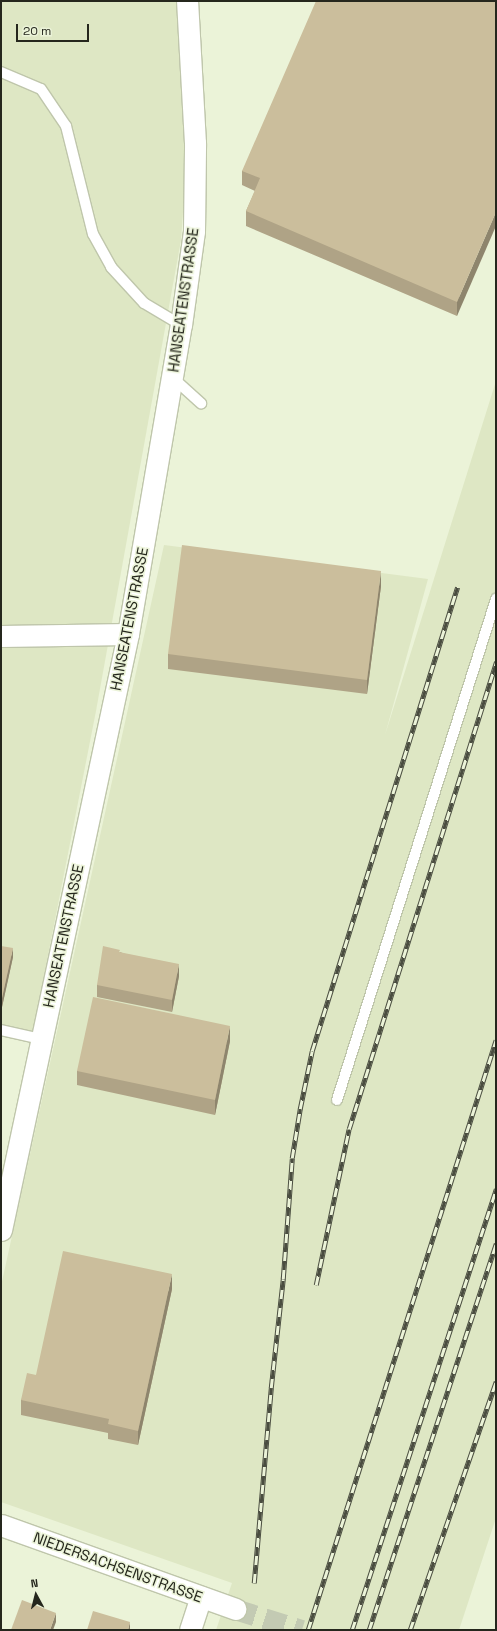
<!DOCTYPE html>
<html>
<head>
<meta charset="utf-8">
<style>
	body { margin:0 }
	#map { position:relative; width:497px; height:1631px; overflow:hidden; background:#ebf3d8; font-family:"Space Grotesk",sans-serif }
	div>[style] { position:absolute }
	.built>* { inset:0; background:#dee7c4 }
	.street-tunnel>* { height:21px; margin-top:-10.5px; transform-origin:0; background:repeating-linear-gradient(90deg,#c3cab3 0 21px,transparent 0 31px) }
	.roads { filter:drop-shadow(1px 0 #bfc6ab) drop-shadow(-1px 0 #bfc6ab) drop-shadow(0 1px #bfc6ab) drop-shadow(0 -1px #bfc6ab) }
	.lane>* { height:10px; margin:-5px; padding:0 5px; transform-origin:5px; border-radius:5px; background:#fff }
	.street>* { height:21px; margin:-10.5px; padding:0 10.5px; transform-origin:10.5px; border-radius:10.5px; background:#fff }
	.rail>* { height:4.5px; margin-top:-2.25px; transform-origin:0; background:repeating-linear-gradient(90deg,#ebf3d8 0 9px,#4a4d40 0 18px); box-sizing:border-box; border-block:1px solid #4a4d40 }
	.wall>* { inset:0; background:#afa386 }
	.shaded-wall>* { inset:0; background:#8e856d }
	.building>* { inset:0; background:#cbbe9c }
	span { translate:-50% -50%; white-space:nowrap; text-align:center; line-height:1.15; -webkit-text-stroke:3px #ebf3d8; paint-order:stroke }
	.street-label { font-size:15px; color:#25271d }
	.frame { position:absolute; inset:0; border:2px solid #25271d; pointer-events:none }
	.north { position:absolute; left:16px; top:1575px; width:40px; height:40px; -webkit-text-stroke:3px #ebf3d8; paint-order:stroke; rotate:353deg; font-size:11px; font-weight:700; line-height:16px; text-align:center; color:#25271d }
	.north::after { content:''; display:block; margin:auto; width:14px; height:18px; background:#25271d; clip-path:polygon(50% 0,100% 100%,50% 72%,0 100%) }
	.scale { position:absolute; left:16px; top:24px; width:73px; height:18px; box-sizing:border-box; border:2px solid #25271d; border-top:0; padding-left:5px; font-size:12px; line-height:14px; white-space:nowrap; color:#25271d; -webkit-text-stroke:3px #ebf3d8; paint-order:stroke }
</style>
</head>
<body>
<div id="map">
	<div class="built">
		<i style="clip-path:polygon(1px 1px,176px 1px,186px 171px,181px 240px,96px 711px,32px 1037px,1px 1031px)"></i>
		<i style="clip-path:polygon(496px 381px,496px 1518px,459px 1630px,216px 1630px,232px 1583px,1px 1502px,1px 1286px,164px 545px,428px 579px,385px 735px)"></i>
	</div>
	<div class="street-tunnel">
		<i style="left:235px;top:1609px;width:70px;rotate:17.4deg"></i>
	</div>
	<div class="roads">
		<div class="lane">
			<i style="left:1px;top:72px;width:43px;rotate:23deg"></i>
			<i style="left:41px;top:89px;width:45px;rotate:56deg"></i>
			<i style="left:66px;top:126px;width:111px;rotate:76deg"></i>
			<i style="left:93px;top:234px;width:38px;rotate:61deg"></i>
			<i style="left:111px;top:267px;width:49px;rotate:47.5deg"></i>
			<i style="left:144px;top:303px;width:43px;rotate:30.7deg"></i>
			<i style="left:173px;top:378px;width:38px;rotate:42deg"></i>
			<i style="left:1px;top:1030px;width:41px;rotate:12.7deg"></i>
			<i style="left:337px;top:1100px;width:526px;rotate:-72.39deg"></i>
		</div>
		<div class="street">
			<i style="left:1px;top:636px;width:127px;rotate:-0.9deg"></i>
			<i style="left:1px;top:1230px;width:609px;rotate:-77.97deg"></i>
			<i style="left:128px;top:634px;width:314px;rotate:-80.3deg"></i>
			<i style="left:181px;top:325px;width:95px;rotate:-82.1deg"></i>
			<i style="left:194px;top:231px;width:88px;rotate:-89.3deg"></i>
			<i style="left:195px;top:143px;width:142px;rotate:-93.2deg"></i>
			<i style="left:1px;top:1525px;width:249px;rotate:19.7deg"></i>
			<i style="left:190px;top:1630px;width:35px;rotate:-72deg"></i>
		</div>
	</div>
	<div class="rail">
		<i style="left:316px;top:1285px;width:159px;rotate:-78.1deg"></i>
		<i style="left:349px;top:1129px;width:490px;rotate:-72.5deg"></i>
		<i style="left:254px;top:1583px;width:196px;rotate:-85deg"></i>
		<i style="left:271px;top:1388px;width:110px;rotate:-83.7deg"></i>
		<i style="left:283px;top:1279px;width:121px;rotate:-85.7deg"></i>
		<i style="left:292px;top:1158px;width:50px;rotate:-80.7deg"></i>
		<i style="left:300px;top:1109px;width:59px;rotate:-78.3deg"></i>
		<i style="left:312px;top:1051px;width:486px;rotate:-72.6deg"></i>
		<i style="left:308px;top:1630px;width:619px;rotate:-72.33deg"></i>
		<i style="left:352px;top:1630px;width:464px;rotate:-71.9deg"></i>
		<i style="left:369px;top:1630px;width:407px;rotate:-71.8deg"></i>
		<i style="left:410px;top:1630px;width:263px;rotate:-70.9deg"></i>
	</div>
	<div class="wall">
		<i style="clip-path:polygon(496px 1px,457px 316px,246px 226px,246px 211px,255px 191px,242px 185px,242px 171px)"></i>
		<i style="clip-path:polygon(381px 586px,367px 694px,168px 669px,168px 654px)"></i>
		<i style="clip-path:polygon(1px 946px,13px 957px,2px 1007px,1px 1006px)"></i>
		<i style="clip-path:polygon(120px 952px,179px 976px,172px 1012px,97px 997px,97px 985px)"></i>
		<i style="clip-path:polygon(230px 1041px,215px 1115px,77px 1085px,77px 1071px)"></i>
		<i style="clip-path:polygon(172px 1289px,138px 1445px,108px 1439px,108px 1433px,21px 1415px,21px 1400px,36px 1375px)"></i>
	</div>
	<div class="shaded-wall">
		<i style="clip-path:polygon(496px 212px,496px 226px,457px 316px,457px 302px)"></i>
		<i style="clip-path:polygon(381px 571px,381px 586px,367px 694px,367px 680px)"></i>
		<i style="clip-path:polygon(13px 948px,13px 957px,2px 1007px,2px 998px)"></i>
		<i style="clip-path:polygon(179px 964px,179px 976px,172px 1012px,172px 1000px)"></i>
		<i style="clip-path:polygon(230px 1026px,230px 1041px,215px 1115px,215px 1100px)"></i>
		<i style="clip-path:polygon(172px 1274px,172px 1289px,138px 1445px,138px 1431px)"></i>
		<i style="clip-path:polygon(56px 1613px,56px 1622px,53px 1630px,50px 1630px)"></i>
		<i style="clip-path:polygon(130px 1622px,130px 1630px,128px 1630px)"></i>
	</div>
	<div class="building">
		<i style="clip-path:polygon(316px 1px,496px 1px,496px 212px,457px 302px,246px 211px,260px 178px,242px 171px)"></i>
		<i style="clip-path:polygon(182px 545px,381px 571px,367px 680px,168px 654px)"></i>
		<i style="clip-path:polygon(1px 946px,13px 948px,2px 998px,1px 998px)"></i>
		<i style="clip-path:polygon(103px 946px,120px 950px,119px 952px,179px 964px,172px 1000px,97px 985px)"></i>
		<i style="clip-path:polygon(93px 997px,230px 1026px,215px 1100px,77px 1071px)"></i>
		<i style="clip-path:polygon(63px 1251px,172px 1274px,138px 1431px,108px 1424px,109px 1419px,21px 1400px,27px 1373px,36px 1375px)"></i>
		<i style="clip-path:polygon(22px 1600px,56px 1613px,50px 1630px,11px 1630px)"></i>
		<i style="clip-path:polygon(93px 1611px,130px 1622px,128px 1630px,87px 1630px)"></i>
	</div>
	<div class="street-label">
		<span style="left:183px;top:300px;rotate:-82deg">HANSEATENSTRASSE</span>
		<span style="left:129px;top:619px;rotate:-79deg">HANSEATENSTRASSE</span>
		<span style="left:63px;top:936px;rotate:-78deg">HANSEATENSTRASSE</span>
		<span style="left:118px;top:1567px;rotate:20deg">NIEDERSACHSENSTRASSE</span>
	</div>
	<div class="frame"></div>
	<div class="north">N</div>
	<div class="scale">20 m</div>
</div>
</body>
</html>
